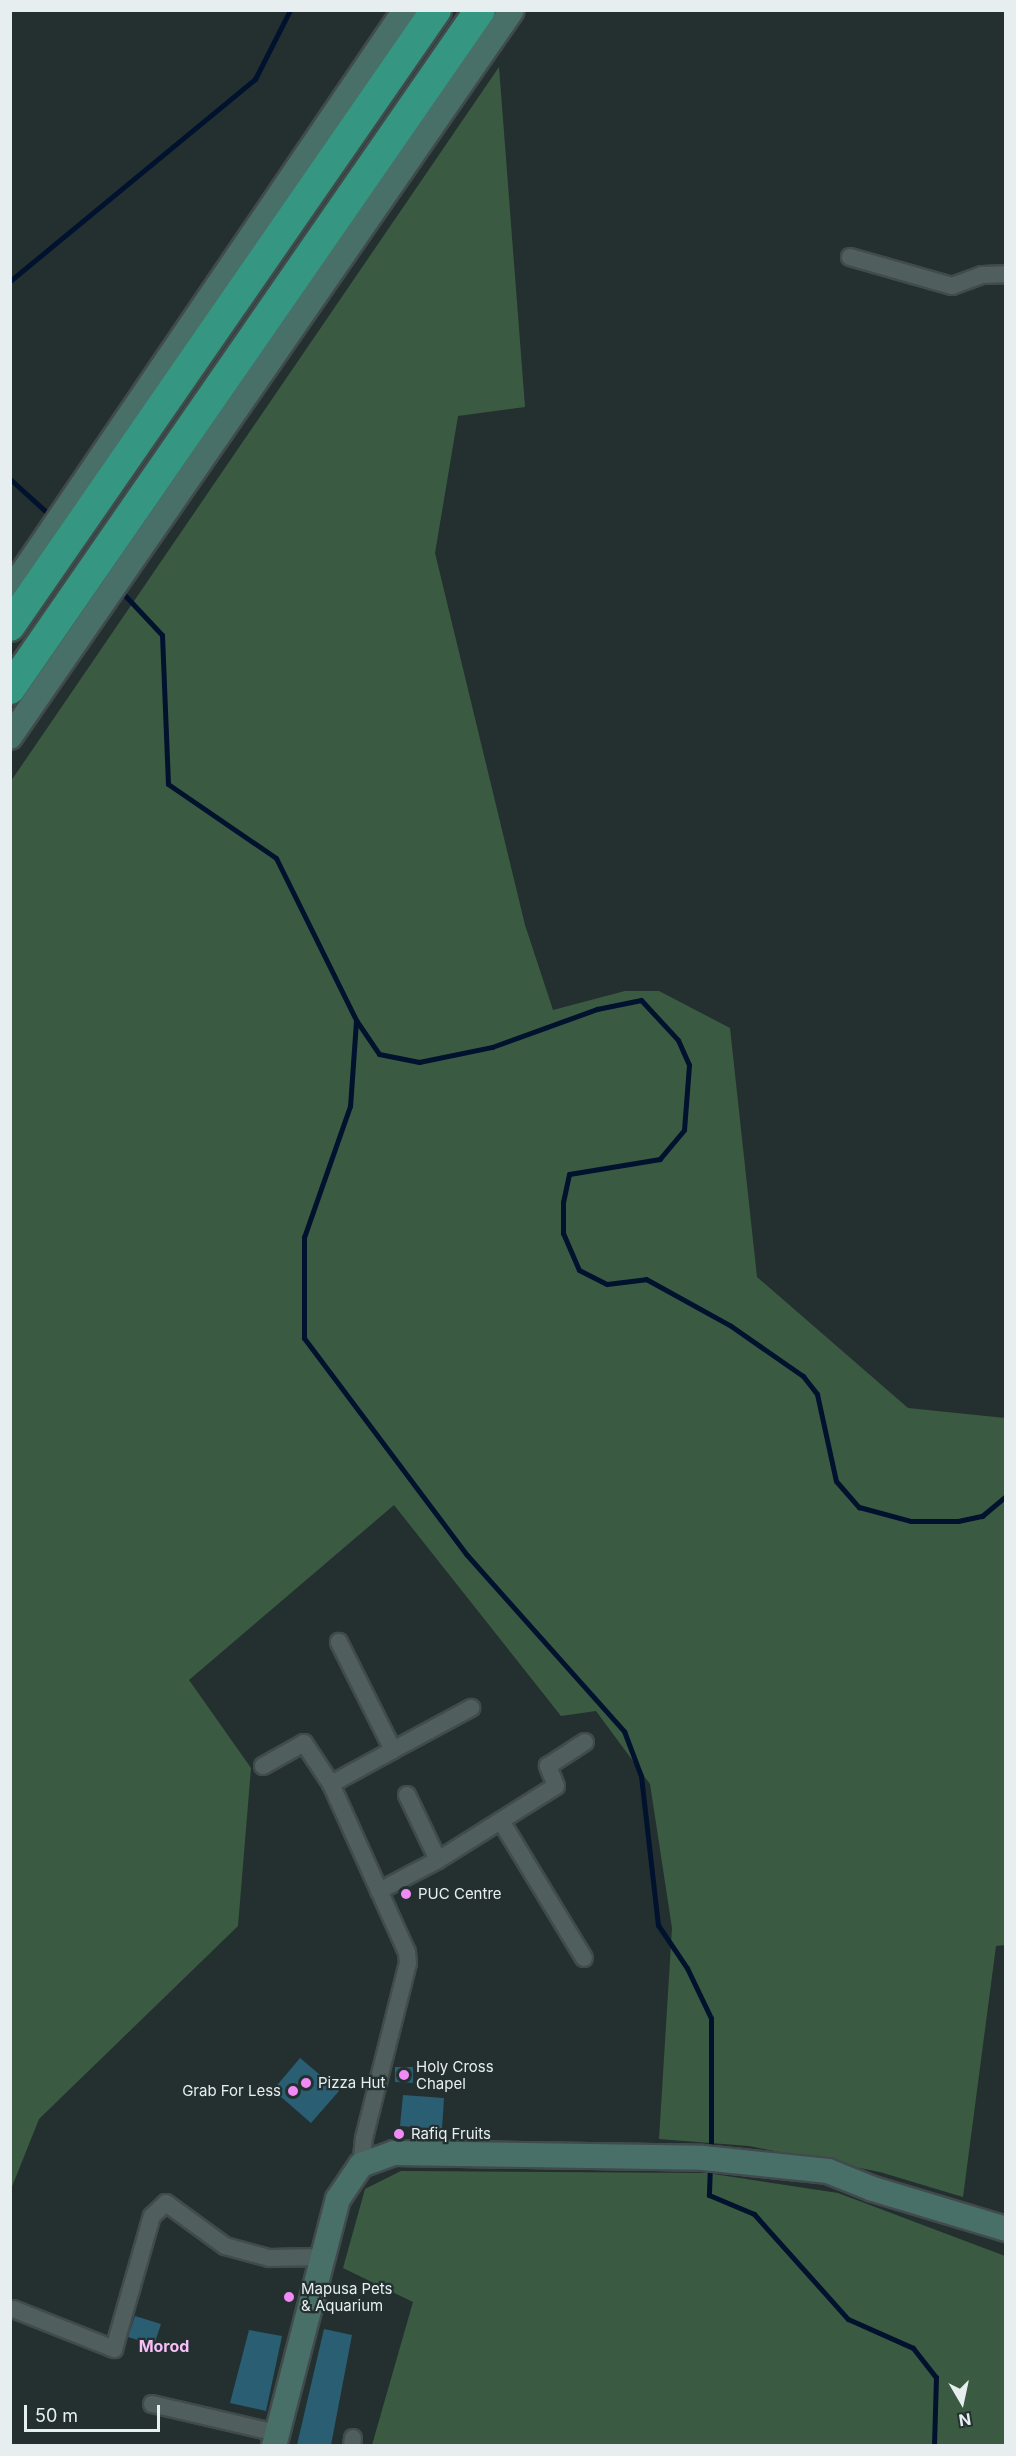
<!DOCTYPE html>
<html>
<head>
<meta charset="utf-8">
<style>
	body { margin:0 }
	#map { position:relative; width:1016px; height:2456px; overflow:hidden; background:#243030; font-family:Inter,sans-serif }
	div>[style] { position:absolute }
	.green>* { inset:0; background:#3a5b42 }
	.stream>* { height:5px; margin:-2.5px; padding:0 2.5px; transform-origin:2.5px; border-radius:2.5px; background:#00122e }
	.building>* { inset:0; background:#2a5e73 }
	.roads { filter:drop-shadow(2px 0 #414b4c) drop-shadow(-2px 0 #414b4c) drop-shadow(0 2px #414b4c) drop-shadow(0 -2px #414b4c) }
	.street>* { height:16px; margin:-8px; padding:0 8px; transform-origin:8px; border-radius:8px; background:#515e5e }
	.secondary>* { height:24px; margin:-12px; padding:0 12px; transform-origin:12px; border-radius:12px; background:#496f69 }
	.highway>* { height:30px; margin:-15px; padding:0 15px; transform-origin:15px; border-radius:15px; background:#359682 }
	.dots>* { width:16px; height:16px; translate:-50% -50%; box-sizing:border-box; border:3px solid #243030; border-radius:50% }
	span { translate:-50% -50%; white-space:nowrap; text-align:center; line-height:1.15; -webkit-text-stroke:4.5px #243030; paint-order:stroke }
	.poi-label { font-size:15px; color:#e7eeef }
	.left { translate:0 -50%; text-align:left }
	.right { translate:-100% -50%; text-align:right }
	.neighbourhood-label { font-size:16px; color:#f7bef8; font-weight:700 }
	.frame { position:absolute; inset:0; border:12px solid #e7eeef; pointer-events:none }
	.north { position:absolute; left:932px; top:2372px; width:60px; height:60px; -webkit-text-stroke:4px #243030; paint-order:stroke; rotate:171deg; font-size:16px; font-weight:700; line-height:24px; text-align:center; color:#e7eeef }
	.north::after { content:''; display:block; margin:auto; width:21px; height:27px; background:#e7eeef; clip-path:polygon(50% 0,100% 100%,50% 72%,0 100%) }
	.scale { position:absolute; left:24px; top:2405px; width:136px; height:27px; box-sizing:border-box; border:3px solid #e7eeef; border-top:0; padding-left:8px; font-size:18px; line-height:21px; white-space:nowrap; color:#e7eeef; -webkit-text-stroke:4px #243030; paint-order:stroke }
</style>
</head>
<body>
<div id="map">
	<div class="green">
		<i style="clip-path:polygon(499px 67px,525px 407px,458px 416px,435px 553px,525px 925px,553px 1010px,625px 991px,659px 991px,730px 1028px,757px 1277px,908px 1408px,1005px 1418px,1005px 1945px,996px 1946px,963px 2197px,880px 2172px,749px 2146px,659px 2139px,672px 1928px,650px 1784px,596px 1711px,561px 1716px,394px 1505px,189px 1680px,251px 1768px,238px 1926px,39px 2119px,11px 2189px,11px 781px)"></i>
		<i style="clip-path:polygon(401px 2171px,707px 2173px,838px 2193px,1005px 2256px,1005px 2445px,372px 2445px,413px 2302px,343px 2268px,365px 2189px)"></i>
	</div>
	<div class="stream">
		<i style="left:10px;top:281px;width:318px;rotate:-39.5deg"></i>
		<i style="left:255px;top:79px;width:77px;rotate:-63.1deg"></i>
		<i style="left:10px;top:479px;width:58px;rotate:42.2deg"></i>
		<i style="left:119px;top:589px;width:63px;rotate:46.9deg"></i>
		<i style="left:162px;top:635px;width:149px;rotate:87.7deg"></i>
		<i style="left:168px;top:784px;width:131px;rotate:34.4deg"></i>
		<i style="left:276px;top:858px;width:181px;rotate:63.7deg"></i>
		<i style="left:356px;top:1020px;width:41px;rotate:55.9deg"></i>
		<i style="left:379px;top:1054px;width:41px;rotate:11.3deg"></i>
		<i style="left:419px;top:1062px;width:75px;rotate:-11.6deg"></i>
		<i style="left:492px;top:1047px;width:112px;rotate:-19.9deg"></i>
		<i style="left:597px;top:1009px;width:45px;rotate:-11.6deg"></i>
		<i style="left:641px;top:1000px;width:54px;rotate:47.2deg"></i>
		<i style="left:678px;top:1040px;width:27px;rotate:66deg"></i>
		<i style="left:689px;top:1065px;width:65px;rotate:94.4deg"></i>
		<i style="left:684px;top:1130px;width:38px;rotate:130deg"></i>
		<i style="left:660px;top:1159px;width:92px;rotate:170.6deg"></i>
		<i style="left:569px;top:1174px;width:29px;rotate:102deg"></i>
		<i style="left:563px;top:1202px;width:31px;rotate:90deg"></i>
		<i style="left:563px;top:1233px;width:40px;rotate:66.6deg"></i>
		<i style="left:579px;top:1270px;width:31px;rotate:27deg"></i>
		<i style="left:607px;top:1284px;width:39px;rotate:-7deg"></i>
		<i style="left:646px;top:1279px;width:97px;rotate:28.9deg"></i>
		<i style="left:731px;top:1326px;width:88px;rotate:34.8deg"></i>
		<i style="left:803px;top:1376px;width:23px;rotate:52deg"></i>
		<i style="left:817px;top:1394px;width:89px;rotate:77.7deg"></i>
		<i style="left:836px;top:1481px;width:35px;rotate:49deg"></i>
		<i style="left:859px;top:1507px;width:54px;rotate:15.1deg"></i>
		<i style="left:911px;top:1521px;width:47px"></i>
		<i style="left:958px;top:1521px;width:25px;rotate:-12deg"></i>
		<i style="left:982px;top:1516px;width:31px;rotate:-40deg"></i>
		<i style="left:356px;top:1021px;width:85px;rotate:94deg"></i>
		<i style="left:350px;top:1106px;width:139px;rotate:109.3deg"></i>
		<i style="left:304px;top:1237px;width:101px;rotate:90deg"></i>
		<i style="left:304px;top:1338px;width:271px;rotate:53.1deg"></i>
		<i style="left:467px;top:1555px;width:236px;rotate:48.3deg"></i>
		<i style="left:624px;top:1731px;width:48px;rotate:69.3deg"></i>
		<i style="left:641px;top:1776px;width:150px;rotate:83.5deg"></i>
		<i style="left:658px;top:1925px;width:52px;rotate:56deg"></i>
		<i style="left:687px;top:1968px;width:55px;rotate:64.4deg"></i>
		<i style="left:711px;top:2018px;width:134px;rotate:90deg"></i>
		<i style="left:710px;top:2164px;width:31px;rotate:92deg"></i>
		<i style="left:709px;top:2195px;width:49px;rotate:22.9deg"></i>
		<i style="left:754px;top:2214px;width:141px;rotate:48.2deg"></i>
		<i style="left:848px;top:2319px;width:71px;rotate:24deg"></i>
		<i style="left:913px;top:2348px;width:37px;rotate:52deg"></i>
		<i style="left:936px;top:2377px;width:69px;rotate:91.7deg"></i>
	</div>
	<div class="building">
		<i style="clip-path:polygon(300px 2058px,339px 2091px,311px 2123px,273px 2090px)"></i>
		<i style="clip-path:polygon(395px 2067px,413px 2067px,413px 2083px,395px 2082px)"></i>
		<i style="clip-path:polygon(403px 2095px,444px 2098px,442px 2129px,400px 2126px)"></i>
		<i style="clip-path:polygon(135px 2316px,161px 2324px,154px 2345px,128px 2337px)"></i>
		<i style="clip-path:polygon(324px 2329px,352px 2335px,331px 2445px,297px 2445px)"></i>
		<i style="clip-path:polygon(249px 2330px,282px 2336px,266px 2411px,230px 2403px)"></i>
	</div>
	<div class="roads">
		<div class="street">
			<i style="left:850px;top:257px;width:106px;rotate:15.9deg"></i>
			<i style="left:952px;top:286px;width:32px;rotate:-20deg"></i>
			<i style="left:982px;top:275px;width:24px;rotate:-2deg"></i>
			<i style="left:393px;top:1750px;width:89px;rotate:-28.3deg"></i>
			<i style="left:263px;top:1766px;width:47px;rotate:-29.3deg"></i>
			<i style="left:304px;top:1743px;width:49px;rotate:56.6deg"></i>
			<i style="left:331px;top:1784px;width:184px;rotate:65.7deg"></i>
			<i style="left:407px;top:1952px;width:11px;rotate:85deg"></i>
			<i style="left:408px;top:1963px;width:180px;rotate:104.1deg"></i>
			<i style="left:364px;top:2138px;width:27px;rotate:96deg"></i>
			<i style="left:331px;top:1784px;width:71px;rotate:-28.7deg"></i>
			<i style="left:393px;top:1750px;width:121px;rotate:-116.6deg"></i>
			<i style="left:407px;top:1795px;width:72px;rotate:64.5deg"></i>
			<i style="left:501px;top:1821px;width:160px;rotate:58.8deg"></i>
			<i style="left:379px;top:1891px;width:67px;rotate:-27.7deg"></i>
			<i style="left:438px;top:1860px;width:139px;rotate:-32.1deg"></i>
			<i style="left:556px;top:1786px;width:22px;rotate:-112deg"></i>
			<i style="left:548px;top:1766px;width:44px;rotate:-33deg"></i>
			<i style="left:13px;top:2309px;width:109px;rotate:21.6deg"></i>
			<i style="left:114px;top:2349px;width:138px;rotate:-74.1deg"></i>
			<i style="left:152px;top:2216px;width:19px;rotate:-43deg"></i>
			<i style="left:166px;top:2203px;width:73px;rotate:36.1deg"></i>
			<i style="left:225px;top:2246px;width:46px;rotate:15.3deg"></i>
			<i style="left:269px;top:2258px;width:52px;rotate:-1.1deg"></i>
			<i style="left:152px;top:2404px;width:128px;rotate:13.1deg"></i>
			<i style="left:352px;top:2446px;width:8px;rotate:-83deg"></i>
		</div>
		<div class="secondary">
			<i style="left:10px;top:591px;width:703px;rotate:-55.79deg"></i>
			<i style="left:10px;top:737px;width:883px;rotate:-55.37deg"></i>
			<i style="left:274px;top:2446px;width:255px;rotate:-75.5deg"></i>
			<i style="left:338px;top:2199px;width:41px;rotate:-55.9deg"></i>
			<i style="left:361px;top:2165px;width:35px;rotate:-20deg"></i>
			<i style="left:394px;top:2153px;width:309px;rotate:0.9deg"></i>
			<i style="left:703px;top:2158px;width:126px;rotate:5.9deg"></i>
			<i style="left:828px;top:2171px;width:48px;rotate:21.8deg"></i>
			<i style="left:873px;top:2189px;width:139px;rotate:16.7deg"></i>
		</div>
		<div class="highway">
			<i style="left:10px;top:626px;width:749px;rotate:-55.33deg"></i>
			<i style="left:10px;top:689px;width:826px;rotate:-55.31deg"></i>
		</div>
	</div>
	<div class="dots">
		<i style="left:406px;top:1894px;background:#f08bf5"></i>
		<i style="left:404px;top:2075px;background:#f08bf5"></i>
		<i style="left:306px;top:2083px;background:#f08bf5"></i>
		<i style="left:293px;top:2091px;background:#f08bf5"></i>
		<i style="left:399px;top:2134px;background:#f08bf5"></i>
		<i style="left:289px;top:2297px;background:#f08bf5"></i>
	</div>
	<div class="poi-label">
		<span class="left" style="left:418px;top:1894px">PUC Centre</span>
		<span class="left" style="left:416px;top:2075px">Holy Cross<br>Chapel</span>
		<span class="left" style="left:318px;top:2083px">Pizza Hut</span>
		<span class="right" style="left:281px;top:2091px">Grab For Less</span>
		<span class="left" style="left:411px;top:2134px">Rafiq Fruits</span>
		<span class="left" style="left:301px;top:2297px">Mapusa Pets<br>&amp; Aquarium</span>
	</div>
	<div class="neighbourhood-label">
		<span style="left:164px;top:2346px">Morod</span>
	</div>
	<div class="frame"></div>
	<div class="north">N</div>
	<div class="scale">50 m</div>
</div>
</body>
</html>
